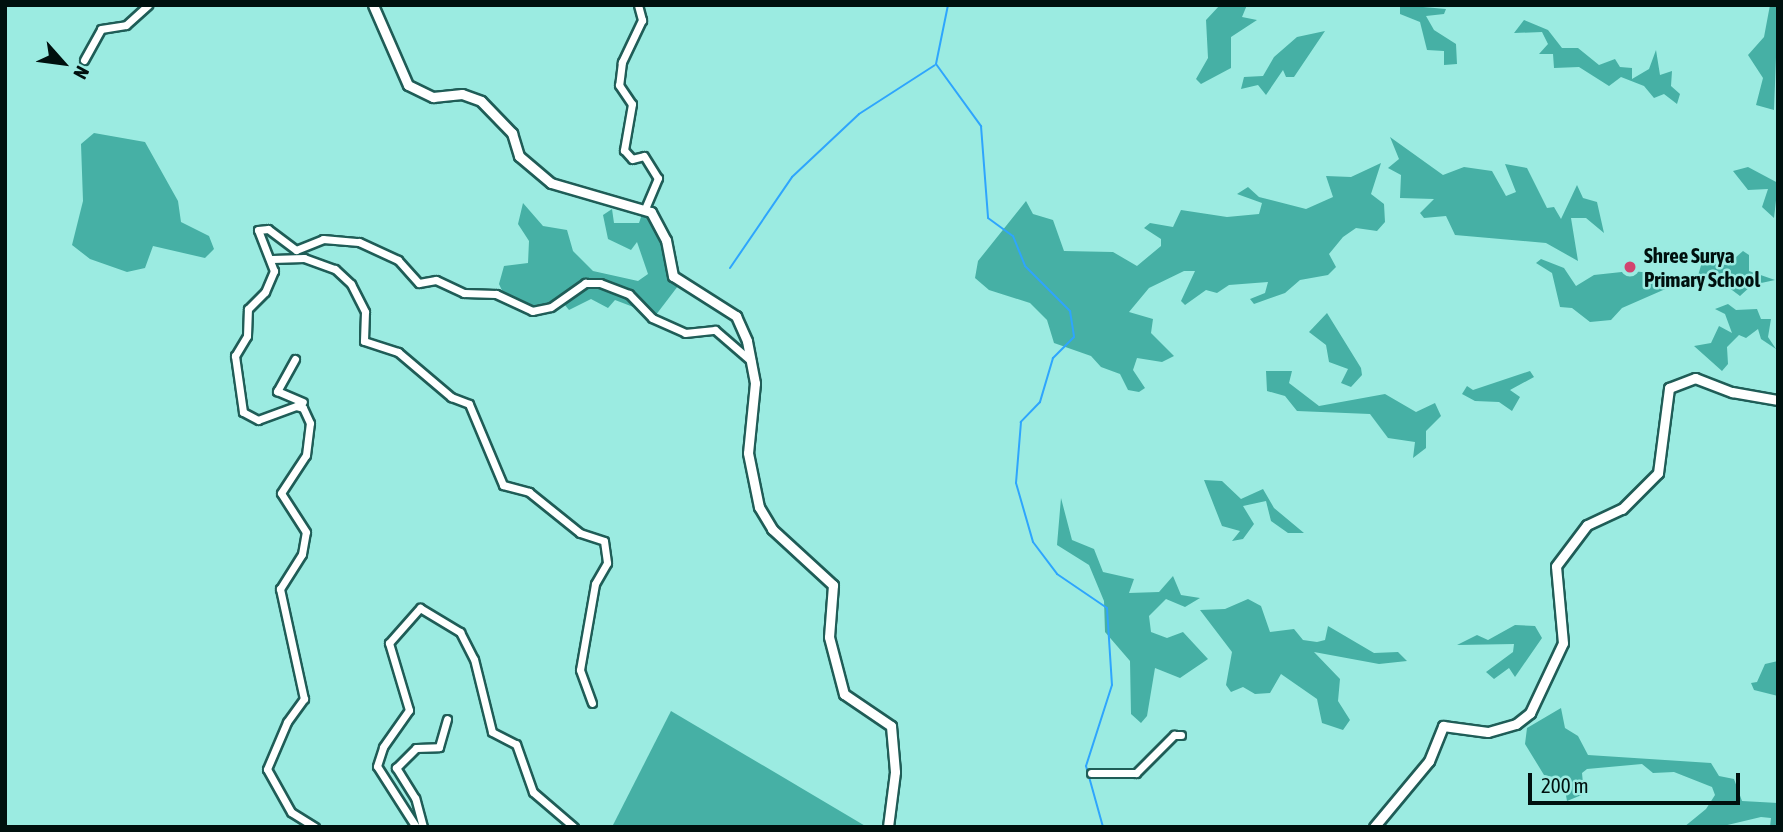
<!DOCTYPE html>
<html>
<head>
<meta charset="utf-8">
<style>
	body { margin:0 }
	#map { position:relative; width:1783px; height:832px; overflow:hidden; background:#9bebe1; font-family:"Asap Condensed",sans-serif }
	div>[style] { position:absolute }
	.forest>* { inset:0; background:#46b0a5 }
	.stream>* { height:2px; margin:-1px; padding:0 1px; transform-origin:1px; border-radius:1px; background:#2ea5fd }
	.roads { filter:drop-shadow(2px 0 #1f5d57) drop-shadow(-2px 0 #1f5d57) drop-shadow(0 2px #1f5d57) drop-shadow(0 -2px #1f5d57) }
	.minor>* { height:7px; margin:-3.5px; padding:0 3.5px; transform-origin:3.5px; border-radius:3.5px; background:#fff }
	.major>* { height:9px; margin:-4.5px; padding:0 4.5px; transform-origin:4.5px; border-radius:4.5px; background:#fff }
	.dots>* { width:19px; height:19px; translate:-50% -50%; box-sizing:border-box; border:4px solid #9bebe1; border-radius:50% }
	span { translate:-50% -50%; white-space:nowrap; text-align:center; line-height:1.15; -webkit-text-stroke:5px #9bebe1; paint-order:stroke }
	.poi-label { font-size:21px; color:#00100e; font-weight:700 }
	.left { translate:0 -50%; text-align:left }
	.frame { position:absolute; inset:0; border:7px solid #00100e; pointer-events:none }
	.north { position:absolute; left:28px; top:28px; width:70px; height:70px; -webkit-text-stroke:5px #9bebe1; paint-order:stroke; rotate:118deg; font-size:19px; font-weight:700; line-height:28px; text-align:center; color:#00100e }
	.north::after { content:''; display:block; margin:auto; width:24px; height:32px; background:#00100e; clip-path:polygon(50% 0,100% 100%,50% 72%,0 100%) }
	.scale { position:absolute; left:1528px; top:773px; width:212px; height:32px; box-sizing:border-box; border:4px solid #00100e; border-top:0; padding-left:9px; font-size:21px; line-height:24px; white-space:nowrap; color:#00100e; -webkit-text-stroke:5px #9bebe1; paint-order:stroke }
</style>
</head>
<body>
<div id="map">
	<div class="forest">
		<i style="clip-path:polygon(1220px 5px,1247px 5px,1242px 17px,1257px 20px,1231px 37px,1231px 68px,1201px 84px,1196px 79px,1208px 58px,1206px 20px)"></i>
		<i style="clip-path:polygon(1400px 5px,1446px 9px,1444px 14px,1426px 16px,1434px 30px,1456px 44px,1457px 64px,1444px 65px,1444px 51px,1427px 50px,1420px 22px,1400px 14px)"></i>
		<i style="clip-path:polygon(1770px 5px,1778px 5px,1774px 110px,1756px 105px,1763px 78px,1748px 55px,1764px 37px)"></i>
		<i style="clip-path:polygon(1524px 20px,1548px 30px,1562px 48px,1578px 48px,1599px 65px,1615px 59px,1620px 67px,1632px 68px,1632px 79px,1649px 69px,1656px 50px,1660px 75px,1672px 71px,1671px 86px,1680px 94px,1677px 104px,1664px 94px,1654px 98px,1644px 86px,1621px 77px,1609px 86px,1579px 67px,1554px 68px,1553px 54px,1539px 54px,1548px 44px,1542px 32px,1514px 33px)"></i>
		<i style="clip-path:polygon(1325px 31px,1294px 77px,1286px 77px,1283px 70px,1266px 95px,1258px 85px,1241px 89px,1244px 77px,1263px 76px,1274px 57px,1297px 37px)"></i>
		<i style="clip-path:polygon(94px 133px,145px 142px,178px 201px,181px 222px,209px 236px,214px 249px,205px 258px,153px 246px,145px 268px,127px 272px,90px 259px,72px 245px,83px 201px,81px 144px)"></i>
		<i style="clip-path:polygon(1390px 137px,1443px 175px,1464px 167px,1492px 171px,1506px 196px,1516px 192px,1505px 164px,1527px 168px,1547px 208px,1554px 207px,1561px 219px,1577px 185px,1583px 198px,1597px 202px,1604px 233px,1586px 218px,1571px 218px,1578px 261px,1546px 243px,1455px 235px,1446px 216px,1424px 218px,1420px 213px,1434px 199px,1400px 198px,1401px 175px,1388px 168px,1399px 159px)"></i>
		<i style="clip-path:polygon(1381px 163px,1371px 194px,1384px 204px,1385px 222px,1377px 231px,1356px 228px,1343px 237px,1329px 254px,1336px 267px,1328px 275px,1300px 280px,1285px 293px,1254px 304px,1250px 299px,1265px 293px,1268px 282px,1229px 285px,1217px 293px,1206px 290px,1185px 305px,1181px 301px,1195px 271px,1184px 271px,1149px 288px,1129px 312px,1153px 319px,1151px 333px,1174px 356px,1162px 362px,1137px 358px,1133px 370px,1145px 388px,1139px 392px,1128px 390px,1120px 374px,1101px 367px,1091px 356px,1054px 343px,1047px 320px,1030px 303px,989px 290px,975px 278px,978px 261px,1026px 201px,1033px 214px,1053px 220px,1064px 251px,1113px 252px,1137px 266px,1161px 246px,1161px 239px,1144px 228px,1150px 223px,1173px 227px,1181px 210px,1227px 217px,1259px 214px,1262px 203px,1237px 194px,1248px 187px,1259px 197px,1306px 209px,1333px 197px,1326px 176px,1351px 177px)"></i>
		<i style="clip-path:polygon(1748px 167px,1778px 183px,1774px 218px,1762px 207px,1768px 189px,1748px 190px,1733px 171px)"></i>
		<i style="clip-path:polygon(523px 203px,543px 226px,567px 230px,573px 251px,593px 271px,638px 281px,648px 274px,637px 242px,631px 250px,608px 239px,603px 215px,612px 209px,614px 223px,639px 223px,642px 214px,653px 221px,665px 247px,667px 270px,678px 286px,649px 324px,636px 308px,615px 300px,608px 308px,591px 299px,569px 310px,560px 299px,533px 308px,505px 297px,499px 284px,504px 266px,528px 263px,529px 241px,518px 224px)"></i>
		<i style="clip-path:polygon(1743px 251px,1749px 255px,1749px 271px,1775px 280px,1752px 285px,1740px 296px,1728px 287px,1726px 272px,1697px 279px,1702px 262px,1727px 265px)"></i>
		<i style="clip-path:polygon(1541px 259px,1564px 268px,1576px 286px,1594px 275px,1631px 271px,1653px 273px,1670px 287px,1622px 308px,1611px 320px,1590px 322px,1572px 308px,1560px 307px,1552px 273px,1536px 263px)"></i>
		<i style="clip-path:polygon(1728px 304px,1736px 310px,1757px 309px,1761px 319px,1771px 319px,1768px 337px,1776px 349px,1761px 339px,1758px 329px,1746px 338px,1739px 335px,1727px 347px,1728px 364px,1722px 371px,1694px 346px,1711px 343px,1719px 326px,1732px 333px,1725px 314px,1715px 309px)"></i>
		<i style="clip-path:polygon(1327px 313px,1361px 368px,1362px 375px,1351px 387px,1341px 383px,1348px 369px,1329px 362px,1326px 345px,1309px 332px)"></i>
		<i style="clip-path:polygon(1266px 371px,1292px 371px,1289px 383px,1319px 406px,1385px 394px,1416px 412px,1435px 403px,1441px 416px,1426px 431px,1426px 448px,1413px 458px,1415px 442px,1388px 438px,1370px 414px,1297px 411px,1285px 396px,1267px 391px)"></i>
		<i style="clip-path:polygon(1530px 371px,1534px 377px,1510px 390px,1520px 397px,1512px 411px,1499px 402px,1475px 401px,1462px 394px,1467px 386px,1473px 390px)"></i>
		<i style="clip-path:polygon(1204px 480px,1222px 481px,1241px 499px,1263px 489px,1274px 508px,1304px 533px,1288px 533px,1271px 521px,1266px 501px,1243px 506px,1254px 524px,1243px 539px,1232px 541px,1240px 531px,1222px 526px)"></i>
		<i style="clip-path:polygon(1061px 498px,1072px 540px,1094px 549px,1103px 572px,1134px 579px,1129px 593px,1159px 592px,1173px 576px,1181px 595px,1200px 598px,1185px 607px,1166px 599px,1149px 616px,1151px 632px,1167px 638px,1183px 632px,1208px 659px,1180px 678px,1155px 668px,1147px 716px,1141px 723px,1131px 714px,1130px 661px,1105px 632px,1104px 601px,1089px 565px,1057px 545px)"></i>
		<i style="clip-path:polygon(1248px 599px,1261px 606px,1270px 632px,1294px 629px,1303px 640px,1317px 642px,1325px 640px,1328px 626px,1374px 653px,1398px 652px,1407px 661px,1379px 664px,1314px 652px,1340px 679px,1338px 701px,1350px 720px,1343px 730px,1322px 723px,1317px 699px,1281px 674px,1270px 693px,1255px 694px,1243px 687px,1231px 692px,1226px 685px,1232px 652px,1200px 610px,1225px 609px)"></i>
		<i style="clip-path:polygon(1515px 625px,1535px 626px,1542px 638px,1515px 677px,1509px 668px,1494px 679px,1486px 672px,1513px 652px,1514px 644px,1457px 645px,1477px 635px,1488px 640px)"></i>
		<i style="clip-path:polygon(1778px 661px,1778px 696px,1754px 690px,1751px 683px,1757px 682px,1765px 664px)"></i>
		<i style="clip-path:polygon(1561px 708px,1565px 728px,1578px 736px,1588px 755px,1711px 763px,1719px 776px,1734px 779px,1742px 801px,1778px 803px,1778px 827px,1770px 827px,1771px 818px,1761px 817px,1719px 827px,1684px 827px,1706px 809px,1715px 795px,1712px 787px,1674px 772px,1653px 773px,1642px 764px,1587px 769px,1582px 773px,1584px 794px,1567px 801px,1563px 779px,1544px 775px,1525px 744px,1527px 728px)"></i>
		<i style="clip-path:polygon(671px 711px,867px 827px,612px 827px)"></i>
	</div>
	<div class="stream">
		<i style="left:948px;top:5px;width:60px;rotate:101.5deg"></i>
		<i style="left:936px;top:64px;width:77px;rotate:54deg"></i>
		<i style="left:981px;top:126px;width:92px;rotate:85.6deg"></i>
		<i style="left:988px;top:218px;width:31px;rotate:36deg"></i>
		<i style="left:1013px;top:236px;width:32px;rotate:68deg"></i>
		<i style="left:1025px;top:266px;width:64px;rotate:45deg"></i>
		<i style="left:1070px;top:311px;width:26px;rotate:81deg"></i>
		<i style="left:1074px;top:337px;width:30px;rotate:135deg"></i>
		<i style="left:1053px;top:358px;width:46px;rotate:106.5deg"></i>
		<i style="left:1040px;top:402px;width:28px;rotate:134deg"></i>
		<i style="left:1021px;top:422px;width:61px;rotate:94.7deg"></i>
		<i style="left:1016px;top:483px;width:61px;rotate:73.9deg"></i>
		<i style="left:1033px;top:542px;width:40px;rotate:53deg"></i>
		<i style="left:1057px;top:574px;width:60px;rotate:34.2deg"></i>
		<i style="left:1107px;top:608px;width:77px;rotate:86.3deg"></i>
		<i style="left:1112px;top:685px;width:85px;rotate:107.8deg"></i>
		<i style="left:1086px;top:766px;width:63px;rotate:74.4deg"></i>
		<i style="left:730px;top:268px;width:110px;rotate:-55.7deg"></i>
		<i style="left:792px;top:177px;width:92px;rotate:-43.2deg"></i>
		<i style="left:859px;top:114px;width:90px;rotate:-32.8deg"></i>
	</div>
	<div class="roads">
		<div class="minor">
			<i style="left:638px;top:5px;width:16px;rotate:75deg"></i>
			<i style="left:642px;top:20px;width:47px;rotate:115.5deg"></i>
			<i style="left:622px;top:62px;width:23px;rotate:97deg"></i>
			<i style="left:619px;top:85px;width:23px;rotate:56deg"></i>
			<i style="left:632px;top:104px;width:47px;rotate:99.9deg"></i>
			<i style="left:624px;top:150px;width:12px;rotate:48deg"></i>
			<i style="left:632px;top:159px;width:12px;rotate:-14deg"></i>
			<i style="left:644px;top:156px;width:26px;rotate:58deg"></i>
			<i style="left:658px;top:178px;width:34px;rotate:113deg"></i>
			<i style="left:84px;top:60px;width:35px;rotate:-61deg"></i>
			<i style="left:101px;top:29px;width:25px;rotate:-9deg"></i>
			<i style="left:126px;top:25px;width:30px;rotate:-42deg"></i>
			<i style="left:272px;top:259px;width:32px;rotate:-2deg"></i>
			<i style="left:304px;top:258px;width:33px;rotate:20deg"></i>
			<i style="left:335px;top:269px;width:22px;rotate:43deg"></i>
			<i style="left:351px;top:284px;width:31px;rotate:63deg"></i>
			<i style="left:365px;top:312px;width:29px;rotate:92deg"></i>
			<i style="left:364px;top:341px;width:36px;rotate:18deg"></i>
			<i style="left:398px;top:352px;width:70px;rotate:40.3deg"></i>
			<i style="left:451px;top:397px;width:19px;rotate:21deg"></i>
			<i style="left:469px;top:404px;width:88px;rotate:67.2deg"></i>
			<i style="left:503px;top:485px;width:27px;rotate:15deg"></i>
			<i style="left:529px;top:492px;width:65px;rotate:38.8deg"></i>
			<i style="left:580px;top:533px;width:25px;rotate:18deg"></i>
			<i style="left:604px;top:541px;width:22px;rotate:82deg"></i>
			<i style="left:607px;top:563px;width:24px;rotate:120deg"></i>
			<i style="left:595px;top:584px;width:87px;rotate:99.9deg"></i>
			<i style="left:580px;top:670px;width:35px;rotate:70deg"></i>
			<i style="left:295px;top:359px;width:37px;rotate:119deg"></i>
			<i style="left:277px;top:391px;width:28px;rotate:23deg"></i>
			<i style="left:1091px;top:773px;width:45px"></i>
			<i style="left:1136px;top:773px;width:54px;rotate:-45deg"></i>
			<i style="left:1174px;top:735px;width:7px"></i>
			<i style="left:315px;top:827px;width:28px;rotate:-148deg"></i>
			<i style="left:291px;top:812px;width:49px;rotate:-119.2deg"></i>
			<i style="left:267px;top:769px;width:51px;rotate:-66.9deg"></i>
			<i style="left:287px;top:722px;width:29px;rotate:-54deg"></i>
			<i style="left:304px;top:699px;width:113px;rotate:-102.3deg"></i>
			<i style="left:280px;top:589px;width:41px;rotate:-57.8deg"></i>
			<i style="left:302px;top:554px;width:22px;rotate:-80deg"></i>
			<i style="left:306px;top:532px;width:46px;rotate:-122.7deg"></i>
			<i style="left:281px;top:493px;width:45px;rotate:-56.7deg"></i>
			<i style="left:306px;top:455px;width:32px;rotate:-83deg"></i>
			<i style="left:310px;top:423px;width:17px;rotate:-115deg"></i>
			<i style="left:303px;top:408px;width:7px;rotate:-164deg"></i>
			<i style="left:296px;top:406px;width:40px;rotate:159.8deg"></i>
			<i style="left:258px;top:420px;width:17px;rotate:-152deg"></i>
			<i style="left:243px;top:412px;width:57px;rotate:-98.1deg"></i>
			<i style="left:235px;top:356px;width:23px;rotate:-59deg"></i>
			<i style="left:247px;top:336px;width:27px;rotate:-88deg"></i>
			<i style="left:248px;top:309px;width:24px;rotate:-45deg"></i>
			<i style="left:265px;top:292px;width:23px;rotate:-67deg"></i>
			<i style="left:274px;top:271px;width:44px;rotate:-111.3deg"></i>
			<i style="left:258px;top:230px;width:10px;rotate:-6deg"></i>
			<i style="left:268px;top:229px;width:35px;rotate:37deg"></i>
			<i style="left:296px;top:250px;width:29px;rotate:-22deg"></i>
			<i style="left:323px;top:239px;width:36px;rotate:5deg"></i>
			<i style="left:359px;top:242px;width:43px;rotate:24.8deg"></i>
			<i style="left:398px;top:260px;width:31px;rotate:48deg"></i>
			<i style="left:419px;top:283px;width:17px;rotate:-10deg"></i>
			<i style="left:436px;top:280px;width:31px;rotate:25deg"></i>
			<i style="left:464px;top:293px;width:32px;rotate:2deg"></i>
			<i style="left:496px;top:294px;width:40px;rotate:25deg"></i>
			<i style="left:532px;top:311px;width:19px;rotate:-12deg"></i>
			<i style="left:551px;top:307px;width:42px;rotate:-35.2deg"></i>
			<i style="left:585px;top:283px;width:15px"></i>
			<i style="left:600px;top:283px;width:31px;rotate:21deg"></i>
			<i style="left:629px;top:294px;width:33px;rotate:46deg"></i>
			<i style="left:652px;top:318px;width:36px;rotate:24deg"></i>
			<i style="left:685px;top:333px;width:30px;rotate:-6deg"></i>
			<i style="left:715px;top:330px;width:48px;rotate:40.7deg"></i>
			<i style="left:416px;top:827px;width:72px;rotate:-122.6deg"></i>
			<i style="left:377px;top:766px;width:20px;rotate:-72deg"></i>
			<i style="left:383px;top:747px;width:45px;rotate:-54.9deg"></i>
			<i style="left:409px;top:710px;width:70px;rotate:-106.6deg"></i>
			<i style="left:389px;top:643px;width:47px;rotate:-48.5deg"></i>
			<i style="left:420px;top:608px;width:47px;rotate:31deg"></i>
			<i style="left:460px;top:632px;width:30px;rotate:63deg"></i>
			<i style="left:474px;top:659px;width:75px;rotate:76.1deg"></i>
			<i style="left:492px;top:732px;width:27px;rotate:27deg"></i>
			<i style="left:516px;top:744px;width:51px;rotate:70.5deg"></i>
			<i style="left:533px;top:792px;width:54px;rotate:40.5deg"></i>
			<i style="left:423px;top:827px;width:30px;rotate:-105deg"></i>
			<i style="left:415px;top:798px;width:36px;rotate:-122deg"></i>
			<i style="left:396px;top:768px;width:28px;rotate:-45deg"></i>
			<i style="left:416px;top:748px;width:23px;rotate:-2deg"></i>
			<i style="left:439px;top:747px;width:29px;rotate:-74deg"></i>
		</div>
		<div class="major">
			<i style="left:373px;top:5px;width:87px;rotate:66.4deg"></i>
			<i style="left:408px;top:85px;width:28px;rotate:26deg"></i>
			<i style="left:433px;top:97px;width:29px;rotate:-6deg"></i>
			<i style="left:462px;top:94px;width:20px;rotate:20deg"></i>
			<i style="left:481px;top:101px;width:45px;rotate:45.9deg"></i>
			<i style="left:512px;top:133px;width:24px;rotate:73deg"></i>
			<i style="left:519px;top:156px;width:42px;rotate:40.2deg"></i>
			<i style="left:551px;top:183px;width:104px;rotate:16.2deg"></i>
			<i style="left:651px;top:212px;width:32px;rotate:62deg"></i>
			<i style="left:666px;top:240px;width:37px;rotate:79deg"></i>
			<i style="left:673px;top:276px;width:75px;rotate:32.4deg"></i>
			<i style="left:736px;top:316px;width:27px;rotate:66deg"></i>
			<i style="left:747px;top:341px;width:43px;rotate:79.2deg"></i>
			<i style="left:755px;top:383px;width:70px;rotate:95.7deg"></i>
			<i style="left:748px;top:453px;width:55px;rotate:78.5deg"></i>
			<i style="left:759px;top:507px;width:26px;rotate:59deg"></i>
			<i style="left:772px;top:529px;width:83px;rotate:42.6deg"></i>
			<i style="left:833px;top:585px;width:52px;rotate:94.4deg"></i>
			<i style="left:829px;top:637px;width:59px;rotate:75.3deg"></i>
			<i style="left:844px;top:694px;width:57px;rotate:34.2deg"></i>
			<i style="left:891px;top:726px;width:46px;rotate:85deg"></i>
			<i style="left:895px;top:772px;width:55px;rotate:97.3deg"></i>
			<i style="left:1374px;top:827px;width:86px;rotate:-50.2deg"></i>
			<i style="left:1429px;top:761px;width:38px;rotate:-68deg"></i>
			<i style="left:1443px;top:726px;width:45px;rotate:7.6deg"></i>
			<i style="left:1488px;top:732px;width:29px;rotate:-16deg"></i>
			<i style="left:1516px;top:724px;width:18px;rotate:-38deg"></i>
			<i style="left:1530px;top:713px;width:77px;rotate:-64.8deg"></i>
			<i style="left:1563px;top:643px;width:77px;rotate:-95.2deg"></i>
			<i style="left:1556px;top:566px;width:51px;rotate:-52.9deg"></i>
			<i style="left:1587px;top:525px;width:38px;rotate:-25deg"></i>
			<i style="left:1622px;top:509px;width:51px;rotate:-45deg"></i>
			<i style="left:1658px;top:473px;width:86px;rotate:-82.6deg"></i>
			<i style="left:1669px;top:388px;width:28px;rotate:-21deg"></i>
			<i style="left:1695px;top:378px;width:40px;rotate:21deg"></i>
			<i style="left:1732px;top:392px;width:47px;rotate:9.9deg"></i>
		</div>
	</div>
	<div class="dots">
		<i style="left:1630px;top:267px;background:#d2446f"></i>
	</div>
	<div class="poi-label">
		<span class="left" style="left:1644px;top:267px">Shree Surya<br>Primary School</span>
	</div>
	<div class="frame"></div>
	<div class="north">N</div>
	<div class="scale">200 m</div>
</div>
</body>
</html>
